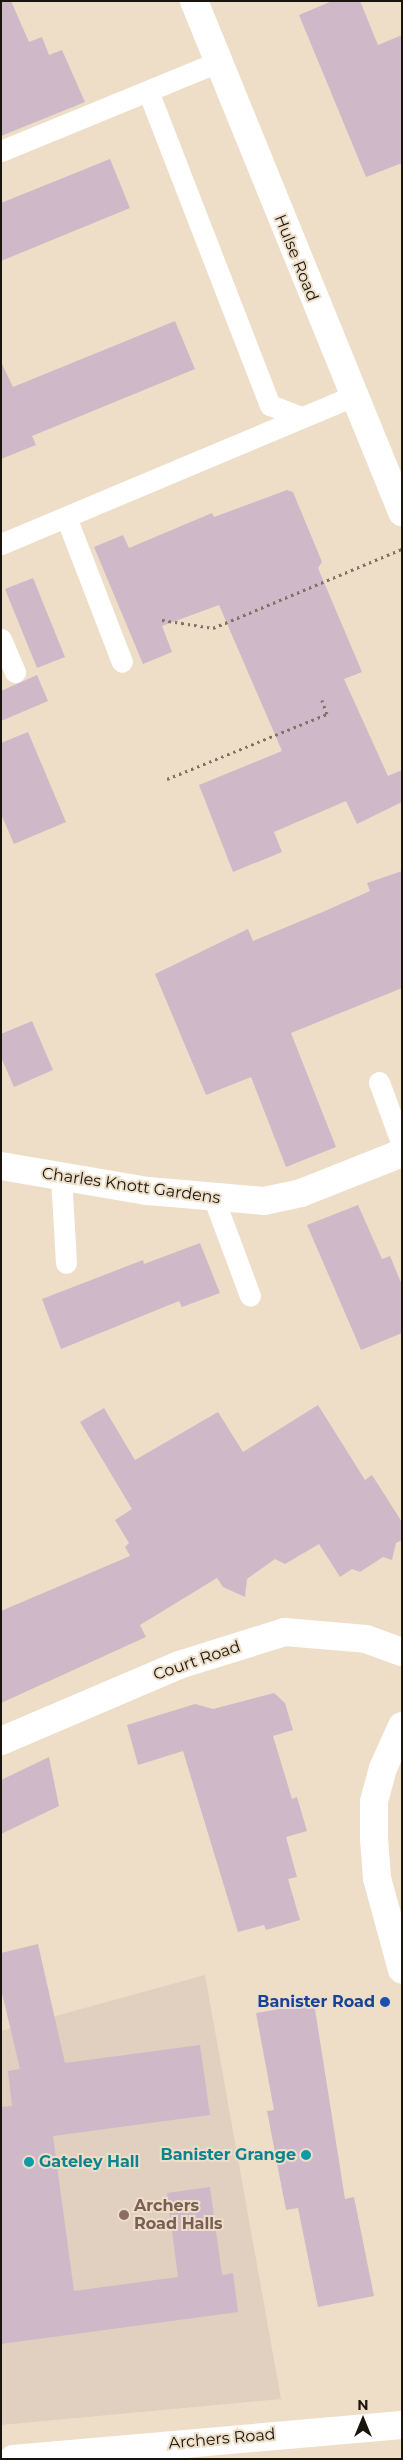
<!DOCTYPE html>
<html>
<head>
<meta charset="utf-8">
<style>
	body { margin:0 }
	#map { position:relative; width:403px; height:2460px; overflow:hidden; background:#eedec8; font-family:Montserrat,sans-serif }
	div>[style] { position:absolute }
	.education>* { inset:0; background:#e1cfbf }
	.building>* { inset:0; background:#cfb8c8 }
	.path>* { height:3px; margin-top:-1.5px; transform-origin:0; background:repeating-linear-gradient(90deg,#7e7365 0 2.5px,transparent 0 6.5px) }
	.lane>* { height:21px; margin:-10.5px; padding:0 10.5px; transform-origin:10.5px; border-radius:10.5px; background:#fff }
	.street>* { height:28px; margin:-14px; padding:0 14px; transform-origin:14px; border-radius:14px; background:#fff }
	.secondary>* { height:28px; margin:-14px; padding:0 14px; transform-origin:14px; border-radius:14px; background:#fff }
	.dots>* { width:14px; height:14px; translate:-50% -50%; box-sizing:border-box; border:2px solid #eedec8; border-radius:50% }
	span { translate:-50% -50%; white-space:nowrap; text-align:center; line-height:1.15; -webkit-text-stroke:4px #eedec8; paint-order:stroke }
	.street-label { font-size:16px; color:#19140c }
	.transit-label { font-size:16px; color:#164399; font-weight:700 }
	.right { translate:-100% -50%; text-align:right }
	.culture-label { font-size:16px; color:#0d838f; font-weight:700 }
	.left { translate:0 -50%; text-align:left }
	.education-label { font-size:16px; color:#785e54; font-weight:700 }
	.frame { position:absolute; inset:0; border:2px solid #19140c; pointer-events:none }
	.north { position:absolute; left:338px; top:2395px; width:50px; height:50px; -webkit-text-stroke:4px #eedec8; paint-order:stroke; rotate:0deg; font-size:14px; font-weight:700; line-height:20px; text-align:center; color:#19140c }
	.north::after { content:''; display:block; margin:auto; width:18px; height:22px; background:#19140c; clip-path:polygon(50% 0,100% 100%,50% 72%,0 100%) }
</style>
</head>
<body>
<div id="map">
	<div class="education">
		<i style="clip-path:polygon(205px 1975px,281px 2399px,1px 2425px,1px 2031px)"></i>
	</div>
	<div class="building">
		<i style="clip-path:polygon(1px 1px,11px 1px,29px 42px,42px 37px,49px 55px,62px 50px,85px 102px,1px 136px)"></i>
		<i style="clip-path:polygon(332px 1px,360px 1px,378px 45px,402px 35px,402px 163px,366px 177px,299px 15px)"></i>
		<i style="clip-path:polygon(110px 159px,130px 208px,1px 261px,1px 203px)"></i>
		<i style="clip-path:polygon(175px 321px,195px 369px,32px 436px,36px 445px,1px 459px,1px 362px,13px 387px)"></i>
		<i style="clip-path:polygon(287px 490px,293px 492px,322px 562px,318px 568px,362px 672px,344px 679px,388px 776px,402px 770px,402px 802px,357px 824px,346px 801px,274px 832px,282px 852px,233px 872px,199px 785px,282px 751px,219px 605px,162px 626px,172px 652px,143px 664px,94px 547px,123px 535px,129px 548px,212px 513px,214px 517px)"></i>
		<i style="clip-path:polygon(33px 578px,65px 657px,37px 668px,5px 589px)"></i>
		<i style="clip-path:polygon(37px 675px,48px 701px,1px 721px,1px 691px)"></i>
		<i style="clip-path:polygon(28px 732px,66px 822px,14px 844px,1px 814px,1px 743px)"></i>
		<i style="clip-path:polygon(402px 871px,402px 988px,291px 1033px,336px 1147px,286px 1167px,251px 1077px,206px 1095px,155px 974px,248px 929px,253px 941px,325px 911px,370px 891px,367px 883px)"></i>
		<i style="clip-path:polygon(32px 1021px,53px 1070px,14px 1087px,1px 1057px,1px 1034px)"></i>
		<i style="clip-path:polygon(358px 1205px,382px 1259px,390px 1256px,402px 1285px,402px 1333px,361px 1350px,307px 1225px)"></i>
		<i style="clip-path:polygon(200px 1243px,220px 1293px,182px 1307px,179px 1301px,61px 1349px,42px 1299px,143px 1260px,144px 1264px)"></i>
		<i style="clip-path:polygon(318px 1405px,365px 1480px,372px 1475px,402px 1522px,402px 1540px,396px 1543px,392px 1560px,383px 1557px,360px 1572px,352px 1569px,340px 1577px,319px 1544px,285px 1564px,275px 1559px,247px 1579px,245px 1597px,223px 1587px,217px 1578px,140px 1625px,146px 1637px,1px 1703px,1px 1611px,130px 1556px,125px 1547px,129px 1543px,115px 1520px,132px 1509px,80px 1422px,104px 1408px,135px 1460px,218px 1412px,243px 1452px)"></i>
		<i style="clip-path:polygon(274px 1693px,285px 1703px,293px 1730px,273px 1736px,292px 1799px,297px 1797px,307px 1831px,286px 1837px,297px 1877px,288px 1879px,300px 1920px,266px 1930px,264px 1925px,238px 1932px,183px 1751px,138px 1765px,127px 1725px,195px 1704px,213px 1709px)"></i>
		<i style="clip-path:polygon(49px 1757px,59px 1806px,1px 1834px,1px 1780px)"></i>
		<i style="clip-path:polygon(38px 1944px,65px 2063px,200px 2045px,210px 2115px,53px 2136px,74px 2291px,178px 2277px,167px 2193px,210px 2187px,222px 2275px,233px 2273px,238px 2312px,1px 2344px,1px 2107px,12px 2106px,8px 2071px,20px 2069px,1px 1989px,1px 1953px)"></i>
		<i style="clip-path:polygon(314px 2003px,345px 2199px,354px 2197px,374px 2296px,318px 2307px,298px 2208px,286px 2210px,267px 2111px,274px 2110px,256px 2013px)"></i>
	</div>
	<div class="path">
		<i style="left:162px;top:620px;width:52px;rotate:8.9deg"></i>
		<i style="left:213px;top:628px;width:205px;rotate:-22.7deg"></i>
		<i style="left:167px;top:779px;width:173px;rotate:-22.1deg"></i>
		<i style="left:327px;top:714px;width:15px;rotate:-110deg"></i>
	</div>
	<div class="lane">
		<i style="left:148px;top:91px;width:337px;rotate:68.8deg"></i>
		<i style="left:270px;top:405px;width:34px;rotate:21deg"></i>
		<i style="left:1px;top:151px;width:235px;rotate:-22.3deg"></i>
		<i style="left:66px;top:517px;width:155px;rotate:68.9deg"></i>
		<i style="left:1px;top:544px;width:382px;rotate:-22.8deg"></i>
		<i style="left:1px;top:639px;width:36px;rotate:67deg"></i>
		<i style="left:379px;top:1082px;width:67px;rotate:69.9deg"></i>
		<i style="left:61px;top:1176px;width:87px;rotate:86.7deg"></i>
		<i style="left:214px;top:1199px;width:103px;rotate:69.6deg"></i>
	</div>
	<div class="street">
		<i style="left:194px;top:1px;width:552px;rotate:67.85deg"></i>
		<i style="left:1px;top:1166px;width:149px;rotate:9.7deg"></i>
		<i style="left:148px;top:1191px;width:116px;rotate:4.9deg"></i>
		<i style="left:264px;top:1201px;width:38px;rotate:-12deg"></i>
		<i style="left:301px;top:1193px;width:109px;rotate:-21.6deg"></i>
		<i style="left:1px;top:1741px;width:194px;rotate:-23.1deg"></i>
		<i style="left:179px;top:1665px;width:111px;rotate:-17.3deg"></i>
		<i style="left:285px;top:1632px;width:81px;rotate:4.9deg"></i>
		<i style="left:366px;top:1639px;width:38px;rotate:20deg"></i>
	</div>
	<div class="secondary">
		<i style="left:402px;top:1726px;width:46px;rotate:114.3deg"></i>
		<i style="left:383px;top:1768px;width:35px;rotate:105deg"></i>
		<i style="left:374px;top:1802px;width:36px;rotate:90deg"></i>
		<i style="left:374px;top:1838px;width:40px;rotate:85.7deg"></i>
		<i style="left:377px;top:1878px;width:95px;rotate:74.8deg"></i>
		<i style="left:13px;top:2459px;width:390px;rotate:-5deg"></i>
	</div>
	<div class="dots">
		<i style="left:385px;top:2002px;background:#1a4fb4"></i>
		<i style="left:306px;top:2155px;background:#0f9aa8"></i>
		<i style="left:29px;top:2162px;background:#0f9aa8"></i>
		<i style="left:124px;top:2215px;background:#8d6e63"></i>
	</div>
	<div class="street-label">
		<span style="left:296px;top:258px;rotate:68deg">Hulse Road</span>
		<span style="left:131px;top:1186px;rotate:8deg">Charles Knott Gardens</span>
		<span style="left:197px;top:1661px;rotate:-19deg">Court Road</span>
		<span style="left:222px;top:2439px;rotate:-5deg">Archers Road</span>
	</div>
	<div class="transit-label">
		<span class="right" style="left:375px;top:2002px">Banister Road</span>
	</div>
	<div class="culture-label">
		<span class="right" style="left:296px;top:2155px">Banister Grange</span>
		<span class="left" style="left:39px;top:2162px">Gateley Hall</span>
	</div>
	<div class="education-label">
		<span class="left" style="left:134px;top:2215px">Archers<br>Road Halls</span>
	</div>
	<div class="frame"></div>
	<div class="north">N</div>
</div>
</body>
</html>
